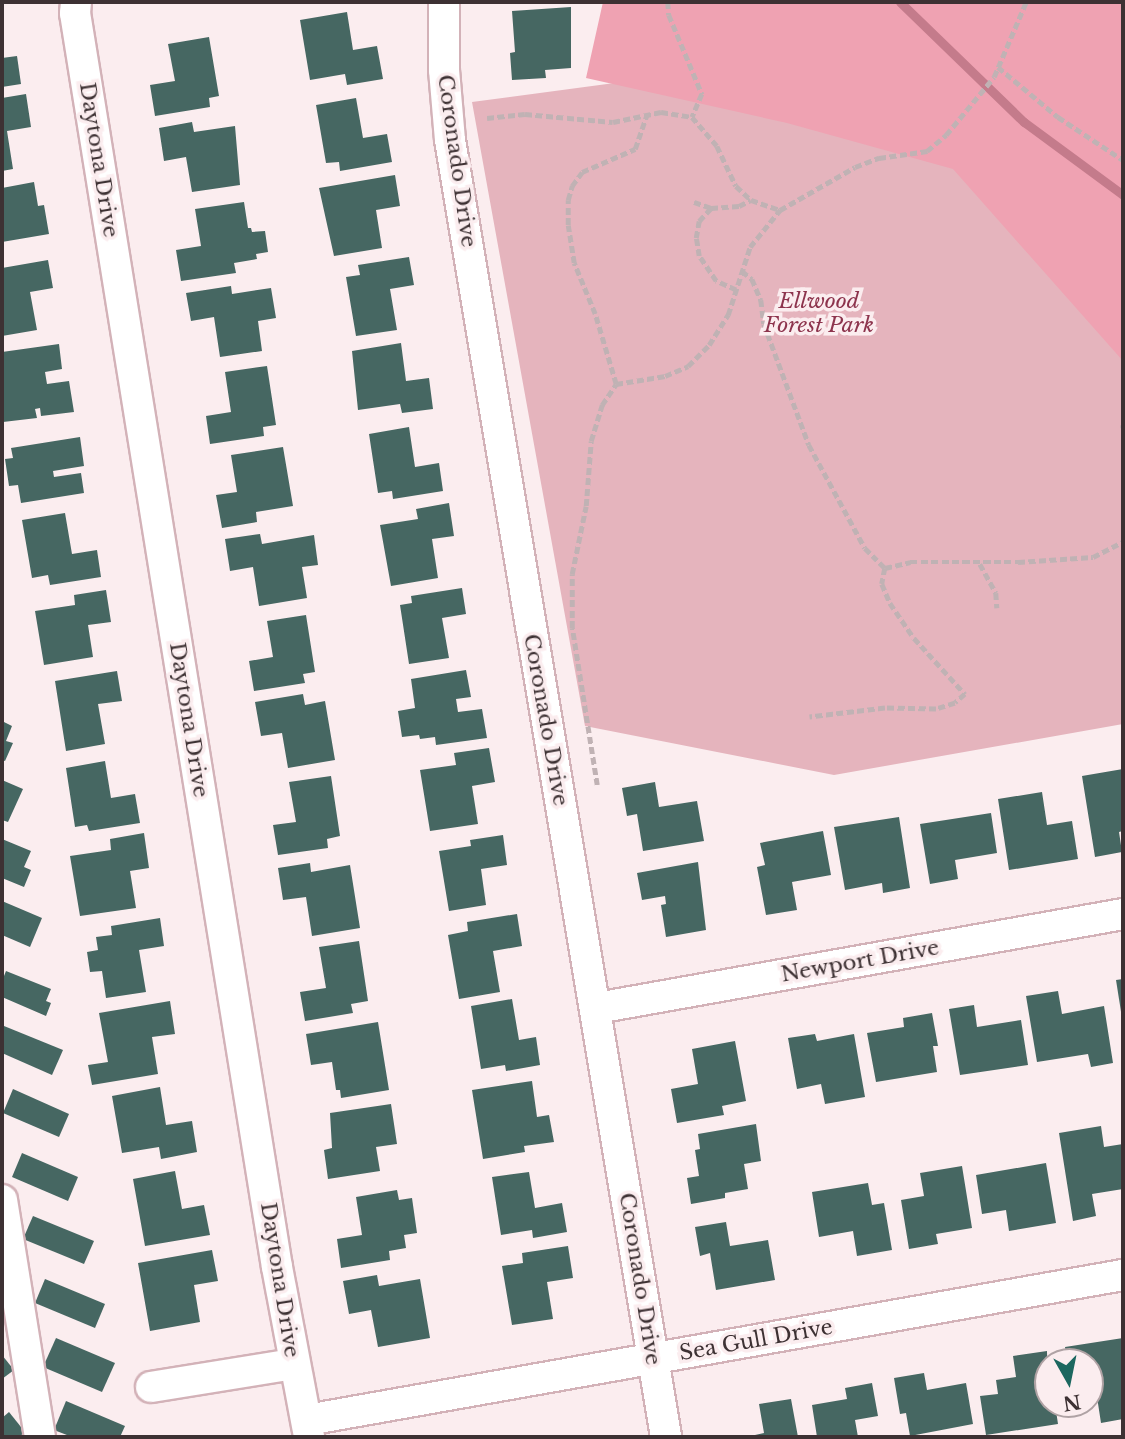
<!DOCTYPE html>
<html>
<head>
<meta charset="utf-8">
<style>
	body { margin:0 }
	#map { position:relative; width:1125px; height:1439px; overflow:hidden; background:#fbedef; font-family:"Libre Baskerville",serif }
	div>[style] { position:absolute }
	.green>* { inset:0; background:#e5b4bd }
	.forest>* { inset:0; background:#efa2b2 }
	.stream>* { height:9px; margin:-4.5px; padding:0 4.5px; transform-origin:4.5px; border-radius:4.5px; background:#c47b8b }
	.building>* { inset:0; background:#466762 }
	.path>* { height:4.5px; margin-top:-2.25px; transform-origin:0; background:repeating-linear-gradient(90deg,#c0b2b4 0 7px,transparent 0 10.5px) }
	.roads { filter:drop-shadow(2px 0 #d3b2b8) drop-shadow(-2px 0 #d3b2b8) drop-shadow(0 2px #d3b2b8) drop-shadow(0 -2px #d3b2b8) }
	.street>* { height:30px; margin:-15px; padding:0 15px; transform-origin:15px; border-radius:15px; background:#fff }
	span { translate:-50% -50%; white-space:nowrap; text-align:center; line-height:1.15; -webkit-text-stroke:7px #fbedef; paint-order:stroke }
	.street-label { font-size:21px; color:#3d3133 }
	.park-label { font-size:21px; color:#8d344d; font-style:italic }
	.frame { position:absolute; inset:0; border:4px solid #3d3133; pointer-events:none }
	.north { position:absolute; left:1034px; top:1348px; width:70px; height:70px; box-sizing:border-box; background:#fbedef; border:2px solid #afa2a4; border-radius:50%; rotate:171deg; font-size:19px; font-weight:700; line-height:28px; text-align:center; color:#3d3133 }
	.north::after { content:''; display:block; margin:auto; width:24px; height:32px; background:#1c675f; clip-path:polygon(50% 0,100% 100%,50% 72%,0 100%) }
</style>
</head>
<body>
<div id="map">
	<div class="green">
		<i style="clip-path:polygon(1123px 2px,1123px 724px,834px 775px,585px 726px,472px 102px,622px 82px)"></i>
	</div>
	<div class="forest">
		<i style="clip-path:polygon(603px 2px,1123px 2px,1123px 361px,953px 169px,787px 123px,586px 78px)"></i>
	</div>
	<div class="stream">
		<i style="left:900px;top:2px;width:173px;rotate:44.1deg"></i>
		<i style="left:1024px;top:122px;width:123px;rotate:36.4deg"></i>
	</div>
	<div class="building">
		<i style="clip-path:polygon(571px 7px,571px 68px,545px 70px,546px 78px,512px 80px,510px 53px,515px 52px,512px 11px)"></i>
		<i style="clip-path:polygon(347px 12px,353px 50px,377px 46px,383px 79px,347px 85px,345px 74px,310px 80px,300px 20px)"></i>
		<i style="clip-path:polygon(209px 37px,219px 96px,209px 98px,210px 107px,155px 116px,150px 85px,175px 81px,168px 44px)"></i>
		<i style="clip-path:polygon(17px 56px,21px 84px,2px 87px,2px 58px)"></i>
		<i style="clip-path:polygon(26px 94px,31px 127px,7px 131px,13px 169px,2px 171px,2px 98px)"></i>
		<i style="clip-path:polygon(356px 98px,363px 138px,387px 134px,392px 162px,340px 171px,339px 162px,326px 163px,316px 105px)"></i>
		<i style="clip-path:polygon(192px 122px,194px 132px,235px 126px,240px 185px,192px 192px,186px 157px,164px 161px,159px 128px)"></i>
		<i style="clip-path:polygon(395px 175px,400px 206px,376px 210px,382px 248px,334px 256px,319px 188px)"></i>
		<i style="clip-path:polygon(34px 182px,38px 206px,44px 205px,49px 234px,2px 242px,2px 188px)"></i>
		<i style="clip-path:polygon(244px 202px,248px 228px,251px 228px,252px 232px,265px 231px,268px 252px,256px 254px,257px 259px,234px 263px,236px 273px,181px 281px,176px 250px,201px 246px,195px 209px)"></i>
		<i style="clip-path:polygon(409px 257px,414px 285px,390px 289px,397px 330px,356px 336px,346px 277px,360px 275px,358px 265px)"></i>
		<i style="clip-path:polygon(48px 260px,53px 288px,30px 292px,37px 330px,2px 336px,2px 268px)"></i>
		<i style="clip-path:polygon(231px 286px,232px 294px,271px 288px,276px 318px,258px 321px,262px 351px,220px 357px,214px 317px,191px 321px,186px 293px)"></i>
		<i style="clip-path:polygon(401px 343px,406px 381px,429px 378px,433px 409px,402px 413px,400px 404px,358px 410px,352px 351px)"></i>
		<i style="clip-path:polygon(59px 344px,62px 369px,45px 372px,47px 384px,69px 381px,74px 412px,41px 416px,40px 408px,35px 409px,37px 418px,3px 422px,2px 352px)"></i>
		<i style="clip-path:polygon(267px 366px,276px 425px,263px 427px,264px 436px,210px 444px,206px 416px,231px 412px,225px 372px)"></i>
		<i style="clip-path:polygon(409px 427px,415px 467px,439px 463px,443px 491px,393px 499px,392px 491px,378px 493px,369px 434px)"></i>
		<i style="clip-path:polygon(80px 437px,84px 466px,53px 471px,54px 477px,81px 473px,84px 493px,21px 503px,18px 485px,9px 486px,5px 459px,13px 458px,11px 448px)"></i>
		<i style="clip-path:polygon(283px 447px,293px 506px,256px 512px,257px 522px,222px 528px,216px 495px,237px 492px,231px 455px)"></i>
		<i style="clip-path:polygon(449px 503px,454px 536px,432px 539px,438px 578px,391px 586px,380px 525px,418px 519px,416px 509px)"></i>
		<i style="clip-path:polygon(65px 513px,72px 554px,97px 550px,101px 577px,50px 585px,48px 575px,32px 578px,22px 520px)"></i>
		<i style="clip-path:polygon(260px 534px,262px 544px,314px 535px,318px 565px,302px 567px,307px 598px,259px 606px,253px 567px,230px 571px,225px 539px)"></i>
		<i style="clip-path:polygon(462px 588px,466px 614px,442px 618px,449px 658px,409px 664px,400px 605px,412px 603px,411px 596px)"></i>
		<i style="clip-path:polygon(106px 590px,111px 622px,88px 625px,93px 657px,44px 665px,35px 611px,75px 605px,74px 595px)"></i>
		<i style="clip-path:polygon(306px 615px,315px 672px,303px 674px,305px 683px,254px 691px,249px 661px,273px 657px,267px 621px)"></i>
		<i style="clip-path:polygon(466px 670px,471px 697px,456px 699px,458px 712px,482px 709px,487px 738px,436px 745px,435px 737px,420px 739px,419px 735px,402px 737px,398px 711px,415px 708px,411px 679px)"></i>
		<i style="clip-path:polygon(117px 671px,122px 701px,98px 704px,105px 744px,66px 751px,55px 681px)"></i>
		<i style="clip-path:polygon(303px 694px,305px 705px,325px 701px,335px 760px,288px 768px,282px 733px,261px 736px,255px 702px)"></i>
		<i style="clip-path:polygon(2px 721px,12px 726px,6px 741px,13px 743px,5px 761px,2px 760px)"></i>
		<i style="clip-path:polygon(489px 748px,495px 782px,472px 786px,478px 824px,430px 831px,420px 770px,456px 765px,454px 753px)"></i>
		<i style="clip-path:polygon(105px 761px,111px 798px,135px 794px,140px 823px,89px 831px,87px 825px,75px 827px,66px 768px)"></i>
		<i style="clip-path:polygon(1123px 769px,1123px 831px,1119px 832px,1122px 852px,1095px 857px,1082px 776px)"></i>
		<i style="clip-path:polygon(331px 776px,340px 836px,327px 839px,328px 848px,278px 855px,273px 825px,296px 822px,289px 782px)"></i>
		<i style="clip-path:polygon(2px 780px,23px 789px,8px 822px,2px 820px)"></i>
		<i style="clip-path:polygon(655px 782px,659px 807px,697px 801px,704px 841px,643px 851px,637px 814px,627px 816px,622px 788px)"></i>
		<i style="clip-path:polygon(1042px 792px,1047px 825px,1072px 821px,1078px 859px,1009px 870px,998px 799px)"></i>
		<i style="clip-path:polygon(991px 813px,997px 853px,955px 860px,958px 879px,930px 884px,920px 824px)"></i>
		<i style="clip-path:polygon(899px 817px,910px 888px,883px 893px,882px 883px,845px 890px,834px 827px)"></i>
		<i style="clip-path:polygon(823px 831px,831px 875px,792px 882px,797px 910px,766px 915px,757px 867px,765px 865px,760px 843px)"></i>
		<i style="clip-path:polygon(144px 833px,149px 868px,130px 871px,136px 908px,80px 916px,70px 856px,111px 850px,110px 839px)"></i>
		<i style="clip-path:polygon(503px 835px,507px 865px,481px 869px,486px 905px,449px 911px,439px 851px,471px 846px,470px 840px)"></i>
		<i style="clip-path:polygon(2px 839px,31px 851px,24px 867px,31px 870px,24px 887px,2px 878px)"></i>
		<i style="clip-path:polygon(698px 862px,706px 930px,666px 937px,661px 905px,666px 904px,665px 896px,642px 900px,637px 873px)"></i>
		<i style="clip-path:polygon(310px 863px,311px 872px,350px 865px,360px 928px,312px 936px,306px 897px,283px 900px,278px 868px)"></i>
		<i style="clip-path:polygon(2px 901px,42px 918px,30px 947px,2px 935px)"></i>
		<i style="clip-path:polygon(517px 914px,522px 946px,493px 951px,500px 992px,459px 999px,448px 935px,468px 931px,467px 922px)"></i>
		<i style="clip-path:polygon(160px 918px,164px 946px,139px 950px,146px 992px,106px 998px,102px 971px,90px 972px,87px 952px,98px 950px,96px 937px,112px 935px,111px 926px)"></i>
		<i style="clip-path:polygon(359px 941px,368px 1001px,351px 1004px,353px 1013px,305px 1021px,300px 992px,326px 988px,319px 947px)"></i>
		<i style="clip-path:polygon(6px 971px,51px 989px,46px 1001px,51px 1003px,46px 1016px,2px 997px,2px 981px)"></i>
		<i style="clip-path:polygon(1123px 979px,1123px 1018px,1122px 1018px,1116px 980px)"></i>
		<i style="clip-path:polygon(1058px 991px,1062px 1014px,1104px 1006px,1113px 1063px,1091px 1067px,1088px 1054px,1037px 1062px,1026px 996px)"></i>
		<i style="clip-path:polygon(512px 999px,519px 1040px,536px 1037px,540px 1065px,506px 1071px,505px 1065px,481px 1069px,471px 1006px)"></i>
		<i style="clip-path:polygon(170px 1001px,175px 1034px,152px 1037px,158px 1074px,92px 1085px,88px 1065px,108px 1062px,99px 1013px)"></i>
		<i style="clip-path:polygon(974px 1005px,977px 1027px,1021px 1020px,1028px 1065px,960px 1075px,949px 1009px)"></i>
		<i style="clip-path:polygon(932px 1013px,938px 1046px,933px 1046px,937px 1072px,876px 1082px,867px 1033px,904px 1027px,903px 1018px)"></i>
		<i style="clip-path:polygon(378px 1022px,389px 1090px,341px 1098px,340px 1090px,336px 1090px,332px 1062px,311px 1065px,306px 1034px)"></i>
		<i style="clip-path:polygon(4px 1026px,63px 1050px,52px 1075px,2px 1053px)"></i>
		<i style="clip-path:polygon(815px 1034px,817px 1041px,854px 1034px,865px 1097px,825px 1104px,821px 1084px,797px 1089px,788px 1038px)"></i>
		<i style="clip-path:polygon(735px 1041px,746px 1101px,722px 1106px,724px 1115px,677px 1123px,671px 1089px,698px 1084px,692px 1049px)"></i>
		<i style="clip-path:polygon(532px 1081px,537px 1117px,549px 1115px,554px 1142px,524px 1146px,525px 1152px,483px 1159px,472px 1090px)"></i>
		<i style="clip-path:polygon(160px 1087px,166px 1125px,192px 1121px,197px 1152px,161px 1159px,159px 1147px,122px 1153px,112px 1096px)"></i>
		<i style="clip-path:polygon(13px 1089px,69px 1114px,59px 1137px,3px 1113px)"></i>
		<i style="clip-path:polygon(391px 1104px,397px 1144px,376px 1147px,380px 1171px,328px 1179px,324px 1150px,332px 1148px,330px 1113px)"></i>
		<i style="clip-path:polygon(756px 1124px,761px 1161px,744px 1164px,748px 1189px,725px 1193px,725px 1198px,691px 1204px,687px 1178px,699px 1176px,695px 1150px,700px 1149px,698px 1134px)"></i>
		<i style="clip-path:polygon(1101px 1126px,1104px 1147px,1123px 1144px,1123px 1189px,1092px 1194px,1096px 1216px,1073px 1221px,1059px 1133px)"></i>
		<i style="clip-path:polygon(22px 1153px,78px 1177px,68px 1201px,12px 1177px)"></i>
		<i style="clip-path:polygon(1046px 1163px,1056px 1223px,1009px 1231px,1006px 1210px,982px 1214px,976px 1175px)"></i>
		<i style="clip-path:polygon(962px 1166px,972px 1228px,936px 1234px,938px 1244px,909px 1249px,901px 1200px,924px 1196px,920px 1173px)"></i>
		<i style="clip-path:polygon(175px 1171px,182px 1209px,204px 1205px,210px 1235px,145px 1246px,133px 1179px)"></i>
		<i style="clip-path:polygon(529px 1172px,535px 1208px,562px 1203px,567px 1232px,533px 1238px,532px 1230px,501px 1235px,492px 1177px)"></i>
		<i style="clip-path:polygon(868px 1183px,872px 1205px,884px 1203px,892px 1250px,857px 1256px,853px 1231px,819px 1237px,812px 1192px)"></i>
		<i style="clip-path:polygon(397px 1190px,399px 1200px,412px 1198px,417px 1233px,404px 1235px,406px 1248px,389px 1251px,390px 1260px,341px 1268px,337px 1239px,362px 1235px,356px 1197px)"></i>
		<i style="clip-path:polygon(33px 1216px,94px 1241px,84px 1264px,23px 1239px)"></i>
		<i style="clip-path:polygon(726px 1222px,730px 1246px,768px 1240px,775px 1280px,716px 1290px,710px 1253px,700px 1256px,695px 1227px)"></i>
		<i style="clip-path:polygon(568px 1246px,573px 1278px,547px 1282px,553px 1319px,512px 1325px,502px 1266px,523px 1263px,522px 1253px)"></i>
		<i style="clip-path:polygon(212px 1250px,218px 1281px,194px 1285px,200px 1322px,150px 1331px,138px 1263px)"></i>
		<i style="clip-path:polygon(377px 1275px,379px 1286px,420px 1279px,430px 1338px,378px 1347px,371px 1310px,349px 1314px,343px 1281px)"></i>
		<i style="clip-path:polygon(45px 1279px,105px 1304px,95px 1328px,35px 1303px)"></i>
		<i style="clip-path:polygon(56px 1338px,115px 1363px,102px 1392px,43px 1367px)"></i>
		<i style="clip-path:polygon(1123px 1338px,1123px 1419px,1101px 1423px,1095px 1384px,1090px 1385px,1090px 1362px,1067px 1362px,1065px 1347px)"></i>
		<i style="clip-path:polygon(1047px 1351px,1048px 1404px,1055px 1404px,1058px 1424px,986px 1435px,980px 1396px,998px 1394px,996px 1380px,1016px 1377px,1013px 1356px)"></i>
		<i style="clip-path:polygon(2px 1355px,14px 1370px,2px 1379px)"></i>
		<i style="clip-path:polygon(924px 1373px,927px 1390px,966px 1383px,973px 1424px,910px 1436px,906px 1413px,900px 1414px,894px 1378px)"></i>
		<i style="clip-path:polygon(872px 1383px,878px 1416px,855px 1420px,858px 1437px,817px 1437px,812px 1405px,847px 1399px,845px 1388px)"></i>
		<i style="clip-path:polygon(791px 1399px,798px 1437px,746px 1437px,764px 1433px,759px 1404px)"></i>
		<i style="clip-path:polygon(66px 1401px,125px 1426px,120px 1437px,72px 1437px,54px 1430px)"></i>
		<i style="clip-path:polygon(9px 1412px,25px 1432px,19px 1437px,2px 1437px,2px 1418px)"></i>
	</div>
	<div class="path">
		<i style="left:668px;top:2px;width:13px;rotate:86deg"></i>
		<i style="left:669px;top:15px;width:86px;rotate:67.3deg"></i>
		<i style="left:702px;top:94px;width:25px;rotate:113deg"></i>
		<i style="left:998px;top:67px;width:78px;rotate:39.8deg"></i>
		<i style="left:1058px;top:117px;width:78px;rotate:33.5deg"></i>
		<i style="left:487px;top:118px;width:38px;rotate:-6deg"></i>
		<i style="left:525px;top:114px;width:88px;rotate:5.2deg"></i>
		<i style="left:613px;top:122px;width:49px;rotate:-11.8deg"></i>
		<i style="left:661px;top:112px;width:31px;rotate:9deg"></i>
		<i style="left:692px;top:117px;width:38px;rotate:49deg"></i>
		<i style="left:717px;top:146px;width:44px;rotate:64.6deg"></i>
		<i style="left:736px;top:186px;width:21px;rotate:43deg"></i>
		<i style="left:751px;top:200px;width:31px;rotate:19deg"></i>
		<i style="left:694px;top:202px;width:18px;rotate:19deg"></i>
		<i style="left:742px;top:271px;width:13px;rotate:39deg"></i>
		<i style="left:752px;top:279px;width:23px;rotate:67deg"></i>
		<i style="left:761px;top:300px;width:24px;rotate:83deg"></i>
		<i style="left:764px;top:324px;width:129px;rotate:69.6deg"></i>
		<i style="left:809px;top:445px;width:117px;rotate:61.5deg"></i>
		<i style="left:865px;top:548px;width:28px;rotate:45deg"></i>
		<i style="left:885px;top:568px;width:16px;rotate:101deg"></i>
		<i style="left:882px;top:584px;width:21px;rotate:67deg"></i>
		<i style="left:890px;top:603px;width:42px;rotate:55.6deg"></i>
		<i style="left:914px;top:638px;width:76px;rotate:47.7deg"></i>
		<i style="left:965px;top:694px;width:13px;rotate:138deg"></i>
		<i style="left:955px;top:703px;width:20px;rotate:162deg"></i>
		<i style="left:936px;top:709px;width:51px;rotate:-178.9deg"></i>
		<i style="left:885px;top:708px;width:76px;rotate:173.2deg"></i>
		<i style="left:736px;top:290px;width:22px;rotate:-156deg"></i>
		<i style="left:716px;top:281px;width:30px;rotate:-124deg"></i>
		<i style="left:699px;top:256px;width:18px;rotate:-99deg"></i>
		<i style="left:696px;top:238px;width:17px;rotate:-80deg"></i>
		<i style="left:699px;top:221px;width:18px;rotate:-47deg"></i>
		<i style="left:711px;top:208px;width:28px;rotate:-4deg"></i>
		<i style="left:739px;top:206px;width:13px;rotate:-27deg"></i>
		<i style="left:616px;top:384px;width:73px;rotate:-106.7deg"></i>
		<i style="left:595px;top:314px;width:55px;rotate:-112.4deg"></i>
		<i style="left:574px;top:263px;width:38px;rotate:-99deg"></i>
		<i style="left:568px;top:225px;width:25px;rotate:-90deg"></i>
		<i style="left:568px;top:200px;width:15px;rotate:-74deg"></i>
		<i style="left:572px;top:186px;width:17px;rotate:-54deg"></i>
		<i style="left:582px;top:172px;width:58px;rotate:-23.5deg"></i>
		<i style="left:635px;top:149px;width:36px;rotate:-71deg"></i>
		<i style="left:1123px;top:425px;width:3px;rotate:90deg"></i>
		<i style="left:980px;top:564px;width:33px;rotate:61deg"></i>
		<i style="left:996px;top:593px;width:15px;rotate:86deg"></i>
		<i style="left:885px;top:568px;width:26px;rotate:-13deg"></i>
		<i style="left:910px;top:562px;width:108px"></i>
		<i style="left:1018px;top:562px;width:75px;rotate:-3.8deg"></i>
		<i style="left:1093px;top:557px;width:34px;rotate:-27deg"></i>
		<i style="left:597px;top:785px;width:159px;rotate:-99deg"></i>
		<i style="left:572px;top:628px;width:54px;rotate:-90deg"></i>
		<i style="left:572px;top:574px;width:69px;rotate:-78.4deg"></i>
		<i style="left:586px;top:506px;width:65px;rotate:-85.6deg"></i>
		<i style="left:591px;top:441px;width:38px;rotate:-73deg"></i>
		<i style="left:602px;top:405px;width:25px;rotate:-56deg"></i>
		<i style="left:616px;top:384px;width:50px;rotate:-9.3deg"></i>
		<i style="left:665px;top:376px;width:25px;rotate:-23deg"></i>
		<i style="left:688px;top:366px;width:30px;rotate:-45deg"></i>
		<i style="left:709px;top:345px;width:36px;rotate:-58deg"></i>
		<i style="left:728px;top:315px;width:71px;rotate:-72.1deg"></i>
		<i style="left:750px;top:247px;width:48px;rotate:-51deg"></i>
		<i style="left:780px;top:210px;width:86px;rotate:-29.8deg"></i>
		<i style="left:855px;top:167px;width:26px;rotate:-21deg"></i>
		<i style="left:879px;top:158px;width:49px;rotate:-8.3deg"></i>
		<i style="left:927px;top:151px;width:25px;rotate:-40deg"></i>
		<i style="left:946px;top:135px;width:75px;rotate:-50.4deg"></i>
		<i style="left:994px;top:77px;width:82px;rotate:-66.9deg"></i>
	</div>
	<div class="roads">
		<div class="street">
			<i style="left:76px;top:2px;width:11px;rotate:95deg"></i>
			<i style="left:75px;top:13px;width:1270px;rotate:80.85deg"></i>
			<i style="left:277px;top:1267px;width:173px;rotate:79.3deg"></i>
			<i style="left:444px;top:2px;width:68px;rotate:90deg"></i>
			<i style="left:444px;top:70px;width:70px;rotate:85.1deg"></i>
			<i style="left:450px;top:140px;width:1315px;rotate:80.54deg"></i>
			<i style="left:597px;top:1008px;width:534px;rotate:-10.13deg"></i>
			<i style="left:2px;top:1200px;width:240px;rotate:80.9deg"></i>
			<i style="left:151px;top:1387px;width:144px;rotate:-9.2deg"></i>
			<i style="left:307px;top:1420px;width:829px;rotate:-10.08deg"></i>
		</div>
	</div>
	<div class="street-label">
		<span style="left:99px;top:160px;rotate:81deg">Daytona Drive</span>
		<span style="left:457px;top:161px;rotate:82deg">Coronado Drive</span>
		<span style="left:189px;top:720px;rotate:81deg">Daytona Drive</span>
		<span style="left:546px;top:720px;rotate:80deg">Coronado Drive</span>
		<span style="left:860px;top:961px;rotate:-10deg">Newport Drive</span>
		<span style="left:640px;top:1279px;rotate:81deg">Coronado Drive</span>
		<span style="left:280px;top:1280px;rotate:81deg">Daytona Drive</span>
		<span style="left:756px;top:1340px;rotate:-10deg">Sea Gull Drive</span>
	</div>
	<div class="park-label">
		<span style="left:819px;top:313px">Ellwood<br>Forest Park</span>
	</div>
	<div class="frame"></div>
	<div class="north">N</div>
</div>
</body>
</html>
